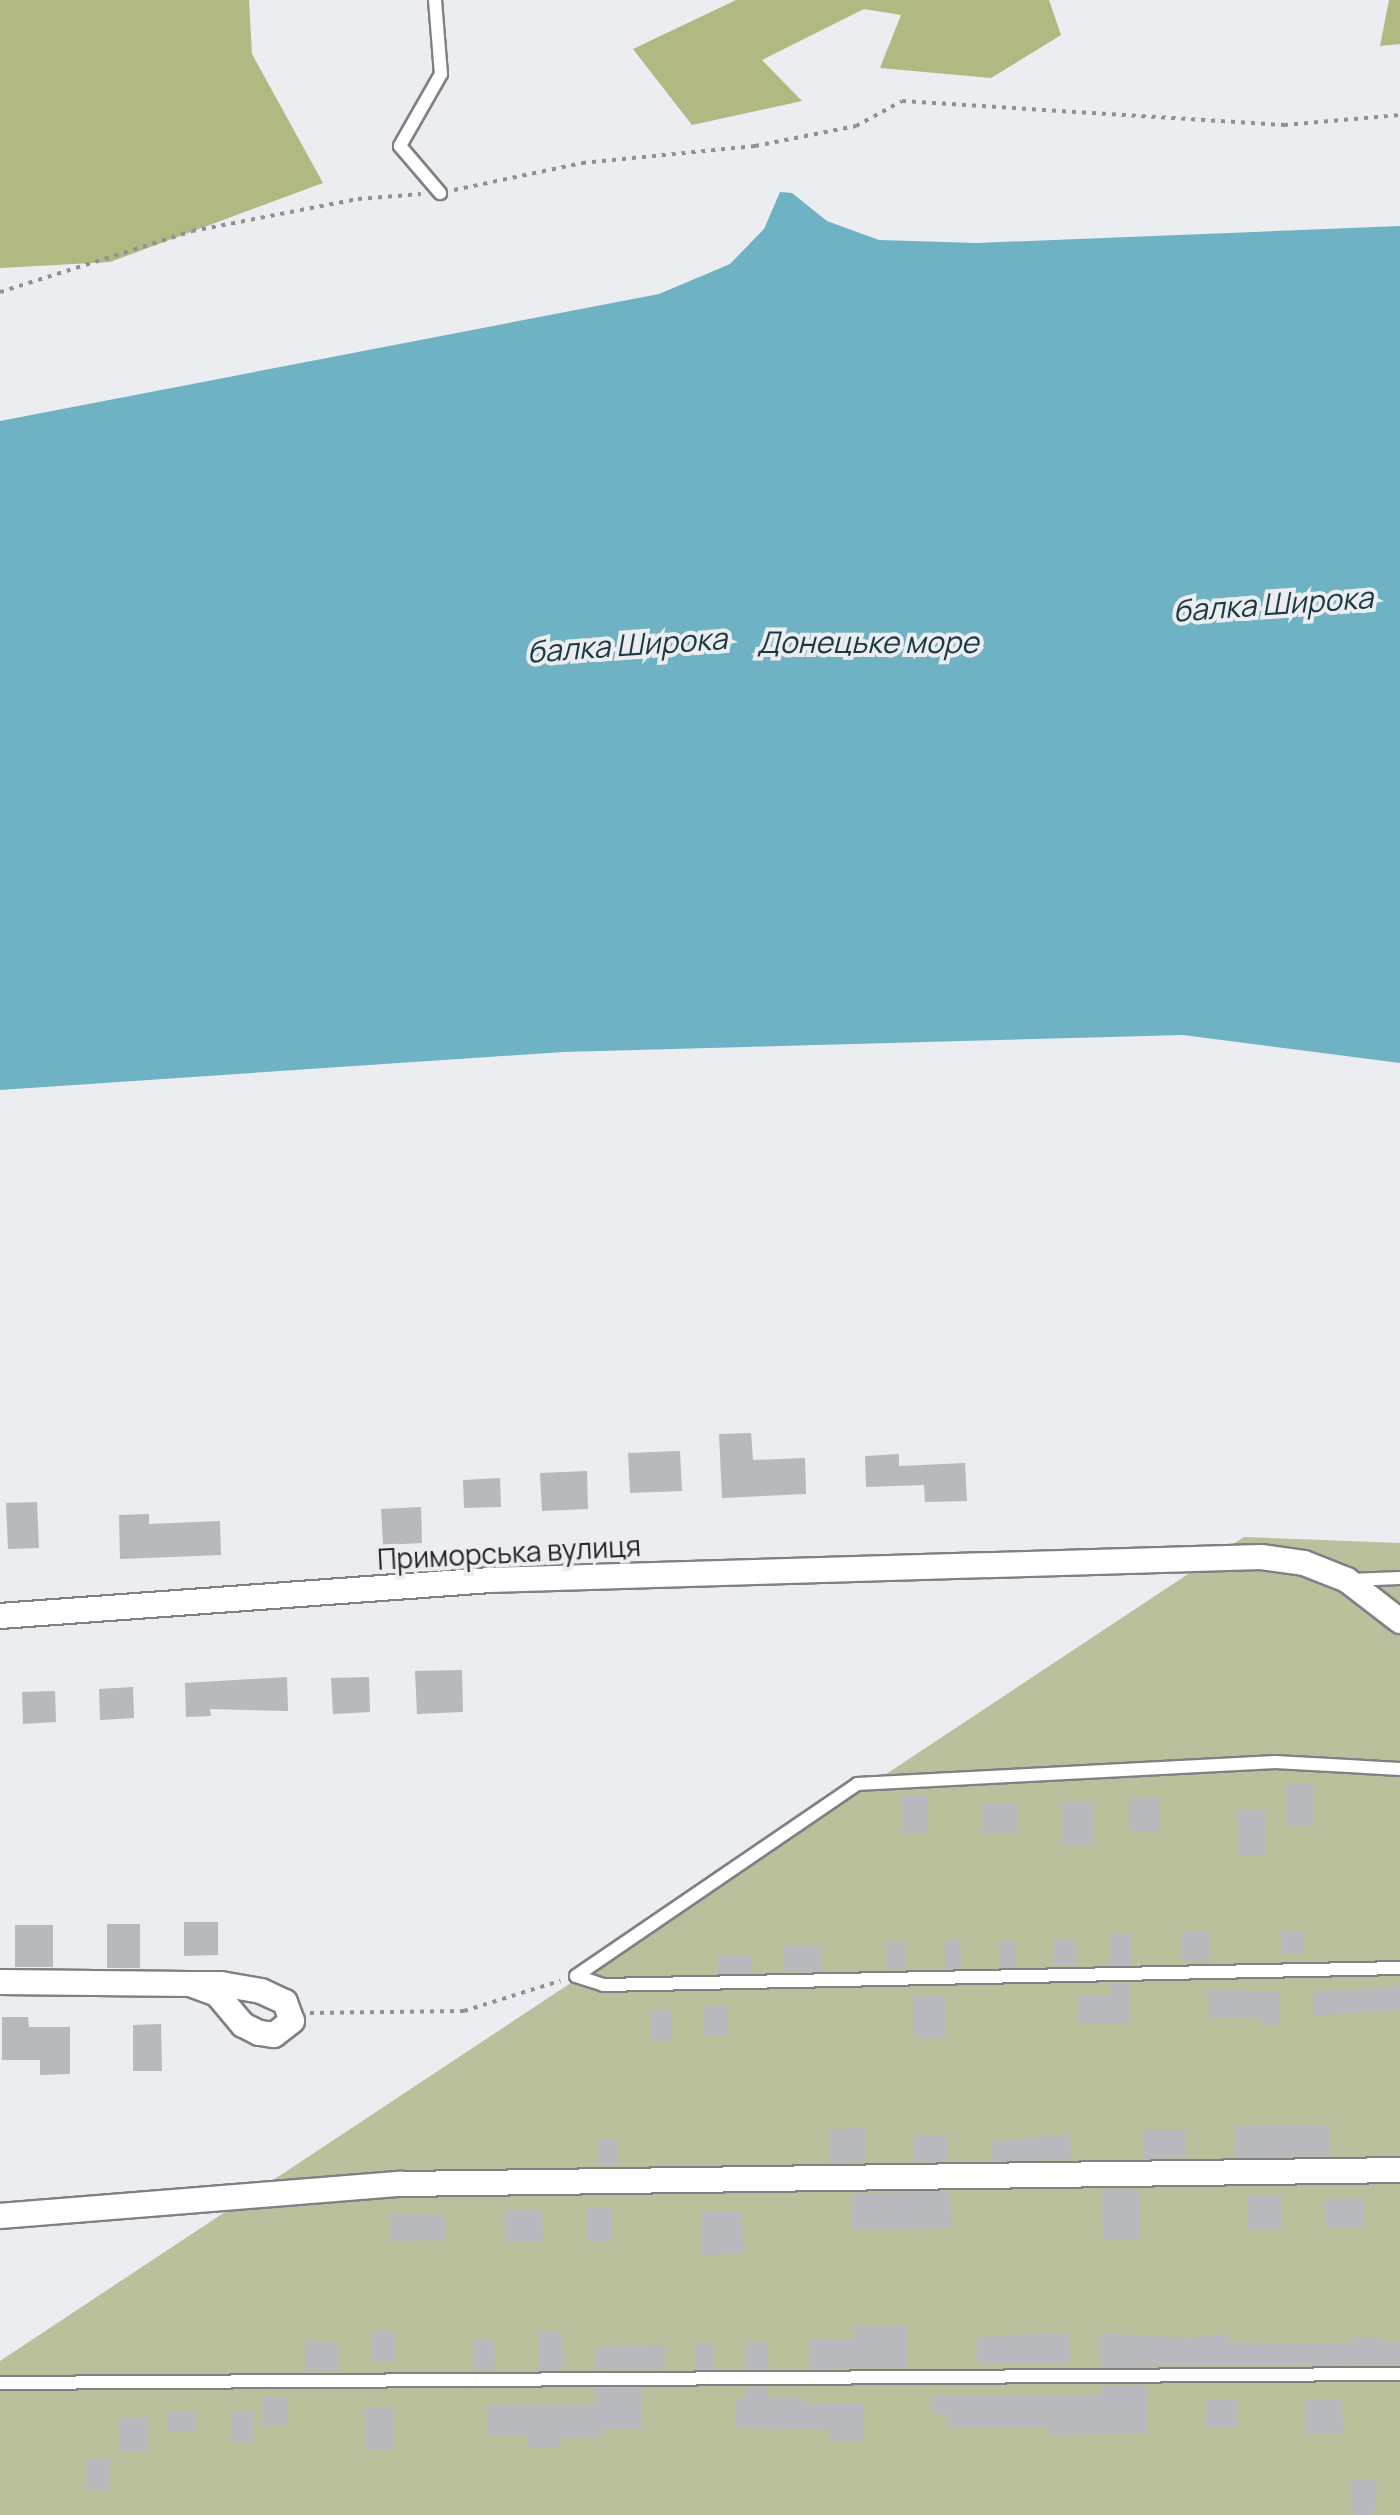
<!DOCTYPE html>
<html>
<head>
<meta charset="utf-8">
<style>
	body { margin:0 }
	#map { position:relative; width:1400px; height:2515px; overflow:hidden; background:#ebedf0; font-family:Manrope,sans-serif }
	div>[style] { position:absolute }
	.green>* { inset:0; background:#bbc09c }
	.forest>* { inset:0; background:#b1b882 }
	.water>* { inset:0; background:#6fb2c4 }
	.building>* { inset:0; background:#b7b9bc }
	.path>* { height:4px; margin-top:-2px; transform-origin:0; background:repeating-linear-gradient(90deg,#909194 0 4px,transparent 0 10px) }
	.roads { filter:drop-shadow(2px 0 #7f8184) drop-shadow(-2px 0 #7f8184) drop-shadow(0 2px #7f8184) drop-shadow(0 -2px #7f8184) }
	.lane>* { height:12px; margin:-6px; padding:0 6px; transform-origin:6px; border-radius:6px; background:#fff }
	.street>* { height:24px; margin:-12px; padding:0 12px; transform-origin:12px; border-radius:12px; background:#fff }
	span { translate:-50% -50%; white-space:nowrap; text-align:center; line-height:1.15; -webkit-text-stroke:8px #ebedf0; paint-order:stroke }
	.street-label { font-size:28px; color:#242426 }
	.water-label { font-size:30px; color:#193a43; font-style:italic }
</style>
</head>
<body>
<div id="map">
	<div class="green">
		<i style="clip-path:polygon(1244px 1537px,1400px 1543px,1400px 2515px,0 2515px,0 2361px)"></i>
	</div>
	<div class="forest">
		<i style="clip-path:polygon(0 0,249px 0,252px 54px,323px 183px,110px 262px,0 268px)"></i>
		<i style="clip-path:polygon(736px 0,1049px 0,1061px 35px,991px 78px,880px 68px,901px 15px,864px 9px,762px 60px,802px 101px,692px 125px,633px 49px)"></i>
		<i style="clip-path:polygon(1389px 0,1400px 0,1400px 44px,1380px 46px)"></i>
	</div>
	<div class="water">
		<i style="clip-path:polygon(780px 192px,792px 193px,827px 221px,879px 240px,977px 243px,1400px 226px,1400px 1063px,1183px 1035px,563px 1052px,0 1090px,0 421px,659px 294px,730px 264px,764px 229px)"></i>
	</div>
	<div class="building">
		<i style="clip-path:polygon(751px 1433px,753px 1460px,805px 1458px,806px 1494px,722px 1498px,719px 1434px)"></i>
		<i style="clip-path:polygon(680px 1451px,682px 1491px,630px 1493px,628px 1453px)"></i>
		<i style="clip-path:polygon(899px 1454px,899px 1466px,965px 1463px,967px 1501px,925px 1502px,924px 1485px,866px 1487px,865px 1456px)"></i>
		<i style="clip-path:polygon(587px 1471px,588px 1509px,542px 1511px,540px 1473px)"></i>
		<i style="clip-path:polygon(500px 1478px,501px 1507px,464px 1508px,463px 1480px)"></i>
		<i style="clip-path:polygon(37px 1502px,39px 1548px,8px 1549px,6px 1503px)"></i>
		<i style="clip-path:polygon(421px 1507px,422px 1543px,383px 1545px,381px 1509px)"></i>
		<i style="clip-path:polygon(149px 1514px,149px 1524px,220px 1521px,221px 1555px,120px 1559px,119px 1515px)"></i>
		<i style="clip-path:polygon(462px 1670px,463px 1712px,417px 1714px,415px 1671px)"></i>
		<i style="clip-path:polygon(287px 1677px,288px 1711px,210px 1709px,211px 1716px,186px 1717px,185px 1683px)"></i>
		<i style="clip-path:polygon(369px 1677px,370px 1712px,333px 1714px,331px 1678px)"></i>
		<i style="clip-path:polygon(133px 1687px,134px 1718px,100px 1720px,99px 1689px)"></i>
		<i style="clip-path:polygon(55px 1691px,56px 1722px,23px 1724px,22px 1692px)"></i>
		<i style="clip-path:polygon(1285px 1783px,1314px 1783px,1314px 1825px,1285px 1825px)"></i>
		<i style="clip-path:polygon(901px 1796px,928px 1796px,928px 1833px,901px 1833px)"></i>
		<i style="clip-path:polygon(1129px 1798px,1159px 1798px,1160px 1831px,1129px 1831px)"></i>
		<i style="clip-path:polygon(1062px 1802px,1094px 1802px,1094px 1846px,1062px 1846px)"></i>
		<i style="clip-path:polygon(982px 1803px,1017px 1803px,1017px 1833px,982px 1833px)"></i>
		<i style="clip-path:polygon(1238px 1810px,1265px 1810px,1265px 1855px,1238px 1856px)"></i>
		<i style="clip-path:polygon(184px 1922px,218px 1922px,218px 1955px,184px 1956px)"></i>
		<i style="clip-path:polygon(107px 1924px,140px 1924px,140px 1968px,107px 1968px)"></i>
		<i style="clip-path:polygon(15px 1925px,53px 1925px,53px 1967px,15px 1967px)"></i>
		<i style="clip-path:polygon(1181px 1931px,1210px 1931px,1210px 1962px,1181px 1962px)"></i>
		<i style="clip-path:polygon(1282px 1932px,1303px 1932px,1303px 1954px,1282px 1954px)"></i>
		<i style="clip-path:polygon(1110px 1933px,1131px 1933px,1131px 1965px,1110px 1965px)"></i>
		<i style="clip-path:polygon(1053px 1939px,1075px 1939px,1076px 1966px,1053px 1966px)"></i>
		<i style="clip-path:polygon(945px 1940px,960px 1940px,961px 1968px,945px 1969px)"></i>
		<i style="clip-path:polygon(886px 1942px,906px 1942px,906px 1970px,886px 1970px)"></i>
		<i style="clip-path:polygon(1000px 1942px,1016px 1942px,1016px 1967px,1000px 1968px)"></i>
		<i style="clip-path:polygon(783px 1946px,822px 1946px,822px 1971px,783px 1972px)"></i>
		<i style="clip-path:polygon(718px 1955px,751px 1955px,752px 1973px,718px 1974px)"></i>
		<i style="clip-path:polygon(1110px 1983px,1129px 1983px,1129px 2023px,1078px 2024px,1078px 1995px,1110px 1995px)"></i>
		<i style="clip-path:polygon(1400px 1986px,1400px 2010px,1313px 2016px,1313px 1992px)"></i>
		<i style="clip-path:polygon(1208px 1989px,1279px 1992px,1280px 2024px,1262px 2025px,1261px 2017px,1209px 2017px)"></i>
		<i style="clip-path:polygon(913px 1996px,945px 1996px,945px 2038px,913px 2038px)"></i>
		<i style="clip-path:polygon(703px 2005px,727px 2005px,727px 2035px,704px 2035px)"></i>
		<i style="clip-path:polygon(671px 2010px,671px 2041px,651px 2042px,651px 2011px)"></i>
		<i style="clip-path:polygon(2px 2017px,28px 2017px,29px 2027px,70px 2027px,70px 2074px,40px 2075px,40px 2060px,2px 2060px)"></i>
		<i style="clip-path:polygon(161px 2024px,162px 2071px,133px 2071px,133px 2025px)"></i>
		<i style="clip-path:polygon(1292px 2125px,1329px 2125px,1329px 2156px,1235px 2157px,1235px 2126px)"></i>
		<i style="clip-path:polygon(865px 2128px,865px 2162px,830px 2163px,830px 2129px)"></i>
		<i style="clip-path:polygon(1143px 2129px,1185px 2129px,1185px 2158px,1143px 2159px)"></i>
		<i style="clip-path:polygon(1070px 2134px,1071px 2160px,991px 2161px,991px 2142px)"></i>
		<i style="clip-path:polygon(914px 2135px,948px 2135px,948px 2161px,914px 2162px)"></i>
		<i style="clip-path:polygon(597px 2140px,617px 2140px,617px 2166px,597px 2166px)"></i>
		<i style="clip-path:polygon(1102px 2189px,1139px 2189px,1140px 2240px,1103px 2240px)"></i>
		<i style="clip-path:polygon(948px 2191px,952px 2228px,852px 2230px,851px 2194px)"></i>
		<i style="clip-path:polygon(1247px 2195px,1281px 2195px,1282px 2230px,1247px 2230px)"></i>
		<i style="clip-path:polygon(1364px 2198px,1364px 2227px,1325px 2227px,1325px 2199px)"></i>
		<i style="clip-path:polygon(588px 2207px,611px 2207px,611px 2242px,588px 2242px)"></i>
		<i style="clip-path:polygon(506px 2210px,542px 2210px,543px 2242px,506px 2242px)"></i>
		<i style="clip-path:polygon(701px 2212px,742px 2212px,743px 2254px,701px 2255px)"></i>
		<i style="clip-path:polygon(413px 2213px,446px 2215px,446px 2240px,390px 2241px,390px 2214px)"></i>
		<i style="clip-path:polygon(908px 2325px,908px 2367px,810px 2369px,810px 2340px,854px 2339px,854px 2326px)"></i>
		<i style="clip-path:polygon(539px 2331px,562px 2331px,563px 2370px,540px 2371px)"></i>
		<i style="clip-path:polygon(371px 2332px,395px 2332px,395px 2362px,371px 2362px)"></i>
		<i style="clip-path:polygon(1100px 2333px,1189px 2338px,1229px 2334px,1229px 2341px,1276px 2344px,1353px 2344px,1353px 2337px,1380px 2337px,1380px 2341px,1400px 2341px,1400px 2364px,1101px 2367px)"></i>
		<i style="clip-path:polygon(1031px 2334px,1069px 2334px,1069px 2364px,978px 2364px,978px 2338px)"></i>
		<i style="clip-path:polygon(474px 2340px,494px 2340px,495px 2369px,474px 2370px)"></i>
		<i style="clip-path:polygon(305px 2342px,338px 2342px,339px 2372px,305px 2372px)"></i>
		<i style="clip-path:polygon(746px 2342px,767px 2342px,767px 2369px,746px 2369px)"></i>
		<i style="clip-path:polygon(696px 2343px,714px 2343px,714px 2369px,696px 2370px)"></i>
		<i style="clip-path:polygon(665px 2345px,665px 2370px,596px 2370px,596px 2347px)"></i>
		<i style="clip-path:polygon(1101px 2385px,1147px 2385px,1147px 2433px,1051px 2435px,1050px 2428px,948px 2427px,948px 2413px,932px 2413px,932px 2396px,1101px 2395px)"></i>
		<i style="clip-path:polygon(746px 2387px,767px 2387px,767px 2398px,804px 2397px,804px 2403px,863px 2403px,863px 2442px,829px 2442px,829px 2430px,735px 2428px,735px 2399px,746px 2399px)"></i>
		<i style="clip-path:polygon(596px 2388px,641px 2388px,641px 2429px,601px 2429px,601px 2438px,560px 2438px,560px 2448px,528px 2448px,528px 2435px,488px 2435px,488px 2405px,596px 2404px)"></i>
		<i style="clip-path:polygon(262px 2396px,287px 2397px,287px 2425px,262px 2425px)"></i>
		<i style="clip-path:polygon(1238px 2399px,1238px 2428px,1206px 2428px,1205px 2400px)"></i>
		<i style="clip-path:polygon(1306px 2399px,1342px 2399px,1343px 2433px,1306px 2433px)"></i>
		<i style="clip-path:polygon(365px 2407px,394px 2407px,394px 2449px,365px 2449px)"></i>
		<i style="clip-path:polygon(253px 2411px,253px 2442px,231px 2442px,231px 2412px)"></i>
		<i style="clip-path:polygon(168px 2412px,195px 2412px,196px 2431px,168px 2431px)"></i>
		<i style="clip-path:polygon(119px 2418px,147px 2418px,147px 2451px,119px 2451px)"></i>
		<i style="clip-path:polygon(85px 2459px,110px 2459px,110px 2490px,85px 2490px)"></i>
		<i style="clip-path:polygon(1350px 2480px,1377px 2480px,1374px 2515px,1354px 2515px)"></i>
	</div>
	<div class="path">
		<i style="left:454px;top:190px;width:131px;rotate:-11.9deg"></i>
		<i style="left:582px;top:163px;width:174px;rotate:-5.6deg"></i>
		<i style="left:755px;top:146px;width:103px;rotate:-11.2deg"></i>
		<i style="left:856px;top:126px;width:52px;rotate:-28.5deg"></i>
		<i style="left:902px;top:101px;width:383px;rotate:3.6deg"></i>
		<i style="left:1284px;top:125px;width:116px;rotate:-4.9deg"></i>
		<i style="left:0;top:292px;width:201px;rotate:-17.6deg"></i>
		<i style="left:192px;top:231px;width:169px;rotate:-10.9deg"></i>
		<i style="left:358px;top:199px;width:63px;rotate:-4.5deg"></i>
		<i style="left:310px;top:2013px;width:154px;rotate:-0.7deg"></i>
		<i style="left:464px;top:2011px;width:101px;rotate:-17.4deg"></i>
	</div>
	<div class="roads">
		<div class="lane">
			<i style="left:435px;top:0;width:74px;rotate:85.4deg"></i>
			<i style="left:441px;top:74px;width:83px;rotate:119.7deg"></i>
			<i style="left:400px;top:146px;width:62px;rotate:49.6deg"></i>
			<i style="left:1350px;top:1580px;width:50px;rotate:-2.3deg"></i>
			<i style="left:576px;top:1976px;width:340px;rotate:-34.3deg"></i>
			<i style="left:857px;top:1784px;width:419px;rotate:-3deg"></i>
			<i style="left:1275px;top:1762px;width:125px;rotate:3.2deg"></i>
			<i style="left:576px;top:1976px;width:28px;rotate:18deg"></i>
			<i style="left:603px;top:1985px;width:797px;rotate:-1.22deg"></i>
			<i style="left:0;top:2383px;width:1400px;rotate:-0.37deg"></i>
		</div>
		<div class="street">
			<i style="left:0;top:1616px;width:490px;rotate:-4.2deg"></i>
			<i style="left:489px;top:1580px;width:772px;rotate:-1.71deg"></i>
			<i style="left:1261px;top:1557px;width:43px;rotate:7.9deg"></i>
			<i style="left:1304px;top:1563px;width:46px;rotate:21.6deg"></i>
			<i style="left:1347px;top:1580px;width:67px;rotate:37.7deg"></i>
			<i style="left:0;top:1982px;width:190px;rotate:0.6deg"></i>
			<i style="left:190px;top:1984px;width:31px"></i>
			<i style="left:221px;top:1984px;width:41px;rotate:9.9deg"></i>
			<i style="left:261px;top:1991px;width:26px;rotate:25deg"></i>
			<i style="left:285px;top:2002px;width:20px;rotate:70deg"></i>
			<i style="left:292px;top:2021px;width:23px;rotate:142deg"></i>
			<i style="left:274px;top:2035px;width:15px;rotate:-172deg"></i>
			<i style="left:259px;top:2033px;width:18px;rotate:-153deg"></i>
			<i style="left:243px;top:2025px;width:40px;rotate:-130deg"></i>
			<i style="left:217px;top:1994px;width:29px;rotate:-160deg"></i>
			<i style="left:0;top:2216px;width:402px;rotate:-4.6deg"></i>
			<i style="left:401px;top:2184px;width:999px;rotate:-0.8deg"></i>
		</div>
	</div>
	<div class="street-label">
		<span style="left:509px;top:1552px;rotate:-3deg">Приморська вулиця</span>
	</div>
	<div class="water-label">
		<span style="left:1273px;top:604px;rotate:-4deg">балка Широка</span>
		<span style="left:868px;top:642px">Донецьке море</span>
		<span style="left:627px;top:645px;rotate:-4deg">балка Широка</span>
	</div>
</div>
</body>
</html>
